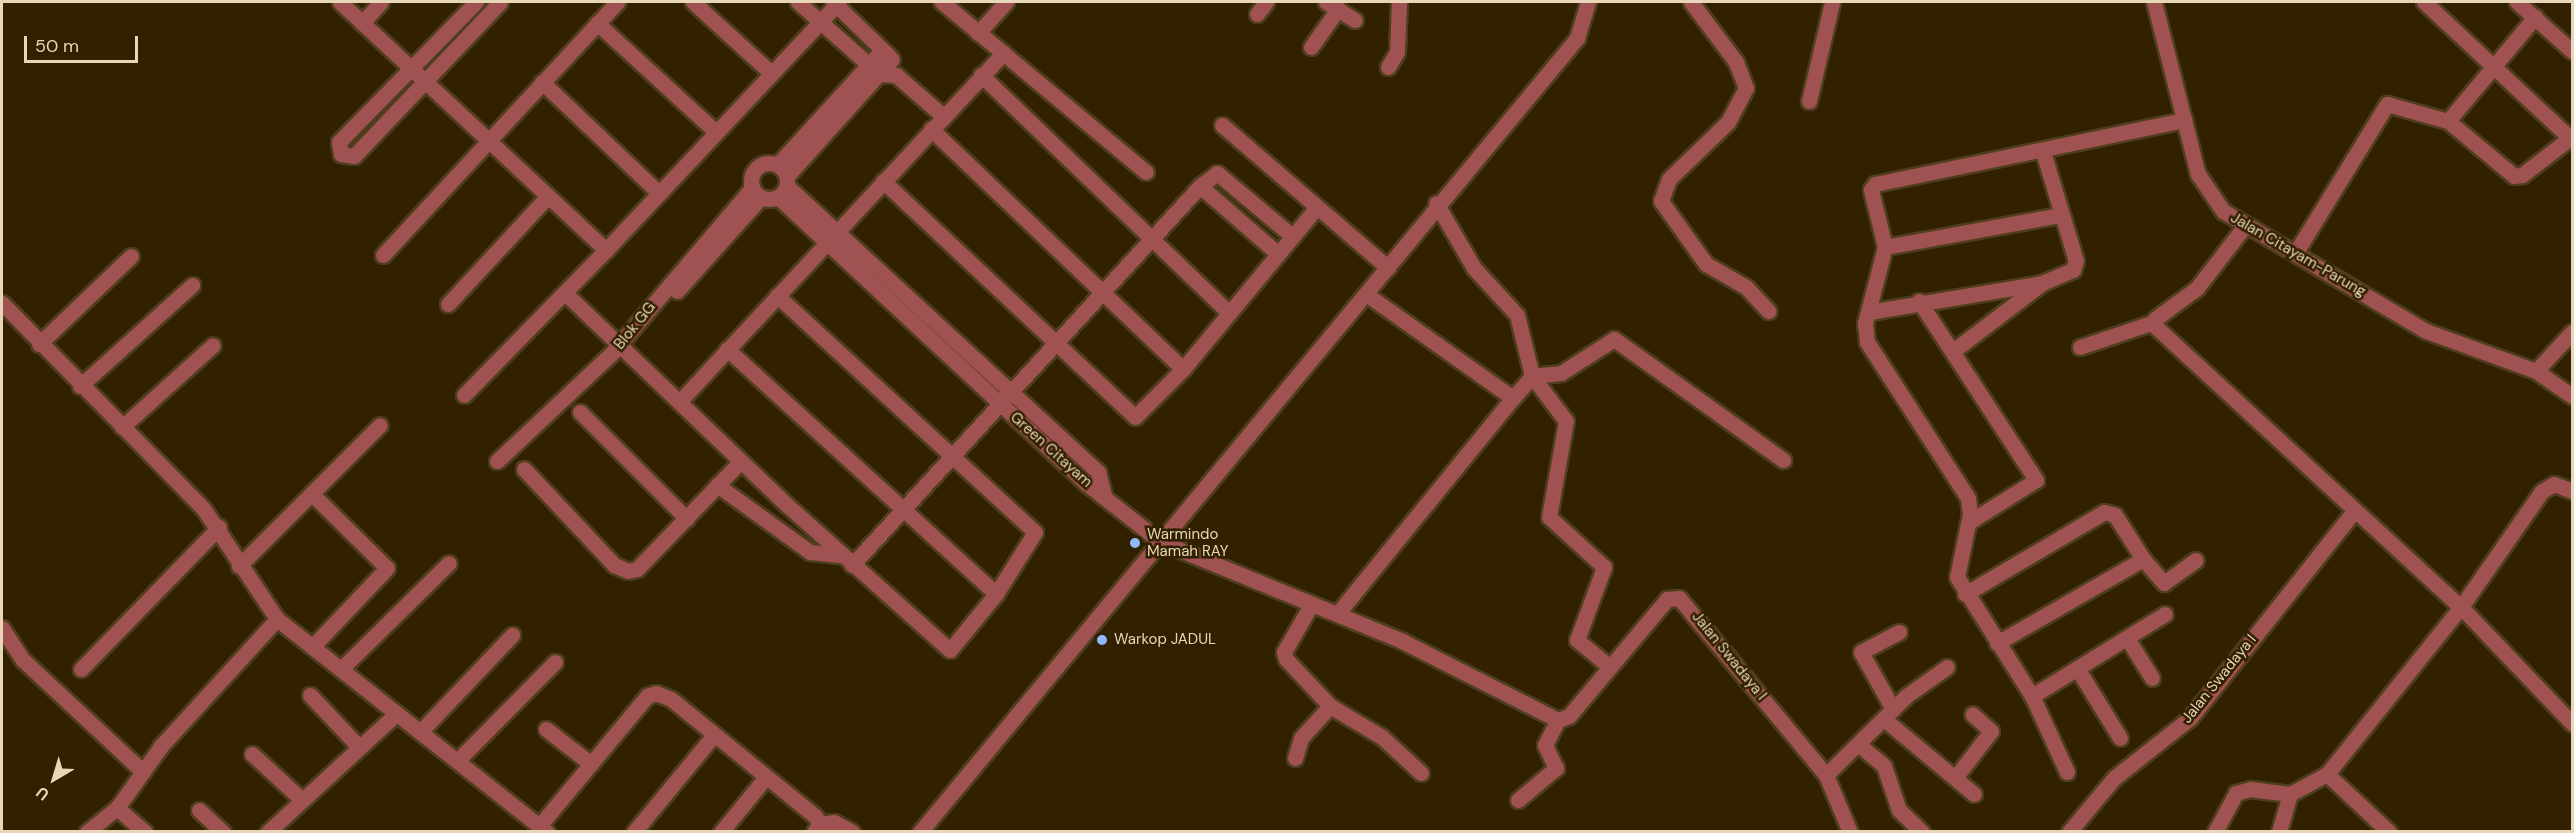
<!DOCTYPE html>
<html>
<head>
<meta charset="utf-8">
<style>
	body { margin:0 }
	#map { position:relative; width:2574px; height:833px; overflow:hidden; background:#322101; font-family:"DM Sans",sans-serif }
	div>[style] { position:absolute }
	.roads { filter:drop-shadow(2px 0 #4f3e1e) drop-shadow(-2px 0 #4f3e1e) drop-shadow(0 2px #4f3e1e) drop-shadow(0 -2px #4f3e1e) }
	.minor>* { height:15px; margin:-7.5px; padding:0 7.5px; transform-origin:7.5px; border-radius:7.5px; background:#a05252 }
	.minor>.ring { margin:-7.5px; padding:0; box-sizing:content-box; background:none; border:15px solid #a05252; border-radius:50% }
	.dots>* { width:16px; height:16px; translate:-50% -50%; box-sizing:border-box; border:3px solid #322101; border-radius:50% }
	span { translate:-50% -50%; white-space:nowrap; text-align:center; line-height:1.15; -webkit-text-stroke:5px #322101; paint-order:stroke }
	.street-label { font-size:15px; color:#e8d6b8 }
	.poi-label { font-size:15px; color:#e8d6b8 }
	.left { translate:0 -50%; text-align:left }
	.frame { position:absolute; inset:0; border:3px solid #e8d6b8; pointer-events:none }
	.north { position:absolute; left:24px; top:749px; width:60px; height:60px; -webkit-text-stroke:4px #322101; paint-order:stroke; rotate:218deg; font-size:16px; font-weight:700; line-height:24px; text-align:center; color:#e8d6b8 }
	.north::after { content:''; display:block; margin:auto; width:21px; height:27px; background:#e8d6b8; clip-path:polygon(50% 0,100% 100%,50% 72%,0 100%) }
	.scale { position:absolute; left:24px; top:36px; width:114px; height:27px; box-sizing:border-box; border:3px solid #e8d6b8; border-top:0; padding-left:8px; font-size:18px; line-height:21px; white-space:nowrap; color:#e8d6b8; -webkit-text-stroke:4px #322101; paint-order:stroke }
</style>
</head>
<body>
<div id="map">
	<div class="roads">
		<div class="minor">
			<i style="left:340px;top:2px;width:364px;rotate:43deg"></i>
			<i style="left:606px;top:250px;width:340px;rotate:-46.8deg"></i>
			<i style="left:476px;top:2px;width:196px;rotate:134.4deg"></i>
			<i style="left:339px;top:142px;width:12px;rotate:81deg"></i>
			<i style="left:341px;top:154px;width:13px;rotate:9deg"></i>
			<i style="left:354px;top:156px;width:212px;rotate:-46.5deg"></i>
			<i style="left:693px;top:2px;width:105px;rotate:42.3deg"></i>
			<i style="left:798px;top:2px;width:108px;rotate:41.6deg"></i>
			<i style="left:879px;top:74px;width:17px;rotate:3deg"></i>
			<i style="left:896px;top:75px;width:62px;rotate:41.1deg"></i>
			<i style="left:833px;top:2px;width:78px;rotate:44deg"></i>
			<i style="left:1326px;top:2px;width:34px;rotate:32deg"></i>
			<i style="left:1691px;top:2px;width:75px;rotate:53.1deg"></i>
			<i style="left:1736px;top:62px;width:28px;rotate:69deg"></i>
			<i style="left:1746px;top:88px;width:38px;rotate:118deg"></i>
			<i style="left:1728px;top:122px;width:82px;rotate:136deg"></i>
			<i style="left:1669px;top:179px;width:23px;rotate:110deg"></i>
			<i style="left:1661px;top:201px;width:77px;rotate:54.5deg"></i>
			<i style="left:1706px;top:264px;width:46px;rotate:29.9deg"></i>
			<i style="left:1746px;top:287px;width:33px;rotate:47deg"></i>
			<i style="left:2154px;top:2px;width:178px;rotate:75.7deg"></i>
			<i style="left:2198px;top:174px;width:45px;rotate:56deg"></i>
			<i style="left:2223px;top:211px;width:236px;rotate:30.6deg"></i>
			<i style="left:2426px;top:331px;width:117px;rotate:20deg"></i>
			<i style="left:2536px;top:371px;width:44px;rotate:34.8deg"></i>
			<i style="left:2517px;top:2px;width:74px;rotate:41.7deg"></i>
			<i style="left:1257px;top:14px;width:15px;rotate:-53deg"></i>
			<i style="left:362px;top:23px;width:28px;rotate:-48deg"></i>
			<i style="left:597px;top:23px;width:161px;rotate:42.5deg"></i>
			<i style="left:978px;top:33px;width:42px;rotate:-47.9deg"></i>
			<i style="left:1311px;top:47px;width:47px;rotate:-54.6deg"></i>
			<i style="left:1003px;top:53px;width:186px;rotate:39.8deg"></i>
			<i style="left:1388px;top:67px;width:17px;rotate:-59deg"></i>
			<i style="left:1397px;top:52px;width:50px;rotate:-87.7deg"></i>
			<i style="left:981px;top:75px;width:344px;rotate:43.8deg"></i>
			<i style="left:542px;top:82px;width:161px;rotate:43.5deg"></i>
			<i style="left:1809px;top:101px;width:102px;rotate:-76.9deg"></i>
			<i style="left:2448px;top:121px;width:136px;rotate:-50.1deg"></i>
			<i style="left:1222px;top:125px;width:219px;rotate:40.7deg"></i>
			<i style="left:931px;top:129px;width:348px;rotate:43.6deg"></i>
			<i class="ring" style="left:751px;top:163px;width:21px;height:21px"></i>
			<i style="left:778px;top:164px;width:154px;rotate:-47.6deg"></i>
			<i style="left:787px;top:176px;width:157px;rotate:-48.1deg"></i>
			<i style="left:883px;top:181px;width:345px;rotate:43.1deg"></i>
			<i style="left:1135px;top:417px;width:68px;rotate:-45deg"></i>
			<i style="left:1183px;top:369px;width:209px;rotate:-50.4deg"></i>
			<i style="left:787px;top:186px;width:423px;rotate:42.6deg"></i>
			<i style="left:1098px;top:472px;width:24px;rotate:75deg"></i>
			<i style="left:1200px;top:186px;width:21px;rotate:-37deg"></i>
			<i style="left:1217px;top:173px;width:98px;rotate:40deg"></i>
			<i style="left:778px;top:197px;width:422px;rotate:42.9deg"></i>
			<i style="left:1087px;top:484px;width:94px;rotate:38.1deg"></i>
			<i style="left:1161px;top:542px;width:261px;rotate:22.3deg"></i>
			<i style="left:1402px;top:641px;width:175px;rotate:26.9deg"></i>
			<i style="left:1558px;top:720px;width:12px;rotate:-20deg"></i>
			<i style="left:1569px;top:716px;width:64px;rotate:-50.1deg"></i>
			<i style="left:1610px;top:667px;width:43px;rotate:-140.7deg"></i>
			<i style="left:1577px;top:640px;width:78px;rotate:-69.7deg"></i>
			<i style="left:1604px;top:567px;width:74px;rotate:-137.7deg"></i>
			<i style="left:1549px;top:517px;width:97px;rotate:-80deg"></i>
			<i style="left:1566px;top:421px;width:56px;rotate:-127.1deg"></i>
			<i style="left:2244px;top:227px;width:77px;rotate:127.6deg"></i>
			<i style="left:2197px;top:288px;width:52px;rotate:143.6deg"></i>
			<i style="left:2155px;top:319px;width:8px;rotate:83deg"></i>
			<i style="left:2156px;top:327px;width:414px;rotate:42.6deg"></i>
			<i style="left:2461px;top:607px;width:161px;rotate:46.3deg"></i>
			<i style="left:1885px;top:247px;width:178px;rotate:-10.4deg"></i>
			<i style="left:2296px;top:252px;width:174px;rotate:-58.4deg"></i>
			<i style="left:2387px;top:104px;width:63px;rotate:15.6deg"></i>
			<i style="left:2448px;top:121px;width:86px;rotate:39.8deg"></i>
			<i style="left:2514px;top:176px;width:8px;rotate:-7deg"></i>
			<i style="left:2522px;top:175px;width:61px;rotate:-37.6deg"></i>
			<i style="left:2570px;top:138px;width:200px;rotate:-137deg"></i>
			<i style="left:383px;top:255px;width:345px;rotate:-47.2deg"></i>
			<i style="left:677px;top:291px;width:126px;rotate:-48.2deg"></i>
			<i style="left:565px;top:293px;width:307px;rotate:43.7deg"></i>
			<i style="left:787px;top:505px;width:218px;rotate:41.7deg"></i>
			<i style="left:950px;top:650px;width:72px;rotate:-50.6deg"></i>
			<i style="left:996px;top:594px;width:73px;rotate:-57.8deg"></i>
			<i style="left:1035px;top:532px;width:350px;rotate:-137.5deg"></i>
			<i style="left:1366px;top:294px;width:180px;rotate:35.3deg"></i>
			<i style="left:1513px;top:398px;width:29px;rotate:-49deg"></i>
			<i style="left:1532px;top:376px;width:63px;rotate:-103.8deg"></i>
			<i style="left:1517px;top:315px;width:64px;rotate:-132.5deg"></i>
			<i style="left:1474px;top:268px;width:75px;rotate:-120.3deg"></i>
			<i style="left:1919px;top:301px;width:214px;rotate:56.8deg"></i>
			<i style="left:2036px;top:480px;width:79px;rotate:147.9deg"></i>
			<i style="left:2px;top:303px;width:287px;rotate:45.6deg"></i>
			<i style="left:203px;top:508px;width:133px;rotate:56.3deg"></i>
			<i style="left:277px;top:619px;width:344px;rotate:38.3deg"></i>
			<i style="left:448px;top:304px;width:147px;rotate:-47.2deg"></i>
			<i style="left:1869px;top:312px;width:175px;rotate:-9.5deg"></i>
			<i style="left:2042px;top:283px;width:34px;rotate:-23deg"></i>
			<i style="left:2073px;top:270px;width:9px;rotate:-72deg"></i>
			<i style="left:2076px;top:261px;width:114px;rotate:-106.8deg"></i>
			<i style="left:39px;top:344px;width:127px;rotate:-43.7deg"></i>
			<i style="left:2080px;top:347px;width:78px;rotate:-18.7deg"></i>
			<i style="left:727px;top:349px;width:364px;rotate:42.3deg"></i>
			<i style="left:1953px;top:351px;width:111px;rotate:-37.3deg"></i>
			<i style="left:2536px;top:371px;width:53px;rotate:-47.3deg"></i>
			<i style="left:1532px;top:376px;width:29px;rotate:-6deg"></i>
			<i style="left:1561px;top:373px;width:63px;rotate:-32.7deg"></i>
			<i style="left:1614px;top:339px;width:208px;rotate:35.6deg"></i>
			<i style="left:80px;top:386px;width:151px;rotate:-42deg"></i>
			<i style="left:464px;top:395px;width:203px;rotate:-45.6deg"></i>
			<i style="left:680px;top:401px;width:475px;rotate:-47.1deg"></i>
			<i style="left:1003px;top:53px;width:80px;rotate:-140.1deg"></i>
			<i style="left:580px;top:412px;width:151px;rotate:45deg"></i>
			<i style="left:122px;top:427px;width:122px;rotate:-42deg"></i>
			<i style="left:497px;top:461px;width:158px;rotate:-43.2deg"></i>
			<i style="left:612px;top:353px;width:216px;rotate:-49.7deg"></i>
			<i style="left:524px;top:469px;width:132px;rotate:46.8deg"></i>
			<i style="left:614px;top:565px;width:15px;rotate:23deg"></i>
			<i style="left:628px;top:571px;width:9px;rotate:-13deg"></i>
			<i style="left:637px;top:569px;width:149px;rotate:-46.1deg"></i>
			<i style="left:717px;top:485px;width:115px;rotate:35.8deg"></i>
			<i style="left:810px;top:552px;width:31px;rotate:6deg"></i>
			<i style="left:312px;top:494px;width:105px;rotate:44.6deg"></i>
			<i style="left:387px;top:568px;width:108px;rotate:133.5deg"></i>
			<i style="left:852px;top:565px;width:515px;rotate:-47.44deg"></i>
			<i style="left:1200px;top:186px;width:102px;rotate:41deg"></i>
			<i style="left:239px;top:566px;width:199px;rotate:-45deg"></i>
			<i style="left:1965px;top:594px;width:161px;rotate:-30.5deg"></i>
			<i style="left:2104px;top:512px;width:11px;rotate:15deg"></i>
			<i style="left:2115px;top:515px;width:52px;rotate:57.5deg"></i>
			<i style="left:1311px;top:605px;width:54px;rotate:119.9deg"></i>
			<i style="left:1284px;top:652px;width:7px;rotate:74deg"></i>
			<i style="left:1286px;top:659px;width:64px;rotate:46.9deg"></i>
			<i style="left:1330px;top:706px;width:61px;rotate:30.8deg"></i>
			<i style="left:1382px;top:737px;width:53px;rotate:42.7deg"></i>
			<i style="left:1338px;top:613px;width:277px;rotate:-50.9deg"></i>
			<i style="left:2px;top:628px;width:38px;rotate:57deg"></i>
			<i style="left:23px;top:660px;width:164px;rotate:43deg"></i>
			<i style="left:2127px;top:638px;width:47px;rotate:58deg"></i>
			<i style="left:1997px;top:643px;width:168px;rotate:-29.9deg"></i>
			<i style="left:2143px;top:559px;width:32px;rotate:49deg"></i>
			<i style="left:2164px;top:583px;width:39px;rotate:-36deg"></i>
			<i style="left:1610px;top:667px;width:89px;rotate:-50deg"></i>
			<i style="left:1667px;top:599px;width:12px;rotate:-5deg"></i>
			<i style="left:1679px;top:598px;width:230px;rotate:50.3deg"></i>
			<i style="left:1826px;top:775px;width:62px;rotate:67.2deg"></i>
			<i style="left:2077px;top:668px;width:82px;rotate:58.4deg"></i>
			<i style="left:81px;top:669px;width:198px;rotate:-45.8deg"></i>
			<i style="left:341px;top:669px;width:151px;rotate:-44.5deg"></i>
			<i style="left:310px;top:695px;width:70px;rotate:46.7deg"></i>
			<i style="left:2032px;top:696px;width:156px;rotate:-31.7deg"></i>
			<i style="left:1893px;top:709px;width:65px;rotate:-119.3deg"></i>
			<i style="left:1861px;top:652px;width:43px;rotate:-27.8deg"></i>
			<i style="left:1884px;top:719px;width:117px;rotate:39.8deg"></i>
			<i style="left:546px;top:729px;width:57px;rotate:37.9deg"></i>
			<i style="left:420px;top:732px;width:134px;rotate:-46.5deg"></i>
			<i style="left:1858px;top:744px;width:34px;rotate:40deg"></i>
			<i style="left:1884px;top:766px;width:46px;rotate:71.2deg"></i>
			<i style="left:1899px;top:810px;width:32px;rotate:44deg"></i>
			<i style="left:252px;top:754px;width:67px;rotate:42.6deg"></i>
			<i style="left:1295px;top:758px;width:21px;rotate:-73deg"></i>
			<i style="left:1301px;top:738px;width:43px;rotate:-47.8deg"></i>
			<i style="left:458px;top:760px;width:138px;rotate:-45.3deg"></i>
			<i style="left:2067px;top:772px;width:84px;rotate:-114.7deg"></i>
			<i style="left:2032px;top:696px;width:141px;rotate:-122.2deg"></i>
			<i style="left:1957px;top:577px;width:64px;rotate:-78.3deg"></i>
			<i style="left:1970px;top:514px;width:16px;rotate:-97deg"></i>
			<i style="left:1968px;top:498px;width:186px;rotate:-122.9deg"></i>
			<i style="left:1867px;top:342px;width:19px;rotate:-96deg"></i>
			<i style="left:1865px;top:323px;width:79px;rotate:-75.3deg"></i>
			<i style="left:1885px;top:247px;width:59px;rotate:-103.8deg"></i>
			<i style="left:1871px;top:190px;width:7px;rotate:-56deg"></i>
			<i style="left:1875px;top:184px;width:316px;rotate:-11.7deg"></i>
			<i style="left:2327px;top:774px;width:85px;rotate:43.1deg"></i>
			<i style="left:1826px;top:775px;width:112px;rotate:-44.6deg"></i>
			<i style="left:1906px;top:696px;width:50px;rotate:-35.3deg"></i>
			<i style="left:1955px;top:778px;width:59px;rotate:-52.5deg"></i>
			<i style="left:1991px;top:731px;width:25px;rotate:-138deg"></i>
			<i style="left:1518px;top:800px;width:50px;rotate:-40.1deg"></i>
			<i style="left:1556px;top:768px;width:25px;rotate:-116deg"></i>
			<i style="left:1545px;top:745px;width:28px;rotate:-63deg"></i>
			<i style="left:117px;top:808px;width:37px;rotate:41deg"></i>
			<i style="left:199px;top:810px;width:33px;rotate:43deg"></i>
			<i style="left:820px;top:824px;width:14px;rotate:-8deg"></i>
			<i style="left:834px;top:822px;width:21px;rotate:29deg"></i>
			<i style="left:540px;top:825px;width:168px;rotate:-50.3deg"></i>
			<i style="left:647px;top:696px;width:9px;rotate:-18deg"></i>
			<i style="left:656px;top:693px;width:16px;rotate:22deg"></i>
			<i style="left:671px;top:699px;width:186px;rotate:39.1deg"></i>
			<i style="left:815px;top:816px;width:9px;rotate:58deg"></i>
			<i style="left:820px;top:824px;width:10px;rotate:127deg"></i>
			<i style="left:87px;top:832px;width:38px;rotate:-39deg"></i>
			<i style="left:117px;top:808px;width:76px;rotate:-54.6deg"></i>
			<i style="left:161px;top:746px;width:172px;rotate:-47.6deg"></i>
			<i style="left:268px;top:832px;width:174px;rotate:-42.7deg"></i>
			<i style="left:634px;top:832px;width:124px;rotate:-50.5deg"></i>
			<i style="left:721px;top:832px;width:71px;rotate:-50.7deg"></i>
			<i style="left:920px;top:832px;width:1031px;rotate:-50.39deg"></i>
			<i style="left:1577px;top:38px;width:38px;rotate:-73deg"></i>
			<i style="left:2069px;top:832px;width:70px;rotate:-50.2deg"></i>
			<i style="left:2114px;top:778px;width:97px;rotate:-38.3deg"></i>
			<i style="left:2190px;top:718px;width:264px;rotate:-51.6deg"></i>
			<i style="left:2215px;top:832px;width:44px;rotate:-61.7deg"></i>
			<i style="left:2236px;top:793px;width:15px;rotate:-16deg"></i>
			<i style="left:2250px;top:789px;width:40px;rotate:7.1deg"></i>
			<i style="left:2290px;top:794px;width:42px;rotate:-28.4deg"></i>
			<i style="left:2327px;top:774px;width:214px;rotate:-51.3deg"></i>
			<i style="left:2461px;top:607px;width:141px;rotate:-55.1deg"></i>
			<i style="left:2542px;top:491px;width:14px;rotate:-30deg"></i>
			<i style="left:2554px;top:484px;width:19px;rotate:21deg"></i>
			<i style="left:2279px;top:832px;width:40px;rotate:-74deg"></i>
		</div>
	</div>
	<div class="dots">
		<i style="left:1135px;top:543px;background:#90b8fd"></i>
		<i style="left:1102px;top:640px;background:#90b8fd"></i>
	</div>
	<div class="street-label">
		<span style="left:2298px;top:255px;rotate:30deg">Jalan Citayam-Parung</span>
		<span style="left:635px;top:326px;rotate:-51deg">Blok GG</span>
		<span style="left:1051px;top:450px;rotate:42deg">Green Citayam</span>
		<span style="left:1729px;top:656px;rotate:51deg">Jalan Swadaya I</span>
		<span style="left:2219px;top:679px;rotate:-51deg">Jalan Swadaya I</span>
	</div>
	<div class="poi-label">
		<span class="left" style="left:1147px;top:543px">Warmindo<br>Mamah RAY</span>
		<span class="left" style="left:1114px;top:640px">Warkop JADUL</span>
	</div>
	<div class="frame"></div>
	<div class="north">U</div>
	<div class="scale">50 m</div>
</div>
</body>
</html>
